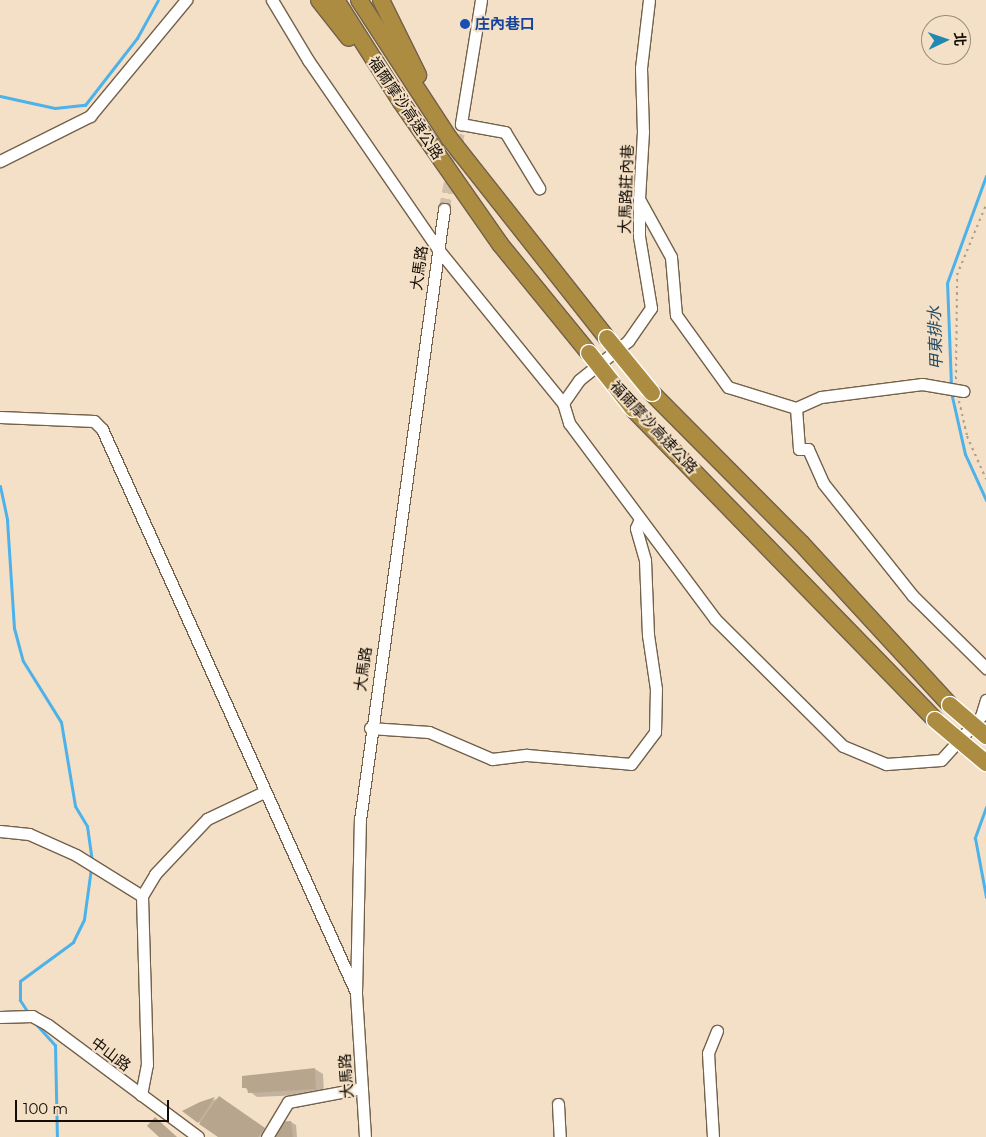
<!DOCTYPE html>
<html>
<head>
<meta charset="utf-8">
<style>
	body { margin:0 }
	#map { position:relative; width:986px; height:1137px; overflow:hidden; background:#f4e0c6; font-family:Montserrat,"Noto Sans TC",sans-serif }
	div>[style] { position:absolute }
	.shadow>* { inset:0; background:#0003 }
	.stream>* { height:3px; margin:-1.5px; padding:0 1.5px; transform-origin:1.5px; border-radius:1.5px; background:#4eb2ea }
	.building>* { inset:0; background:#b8a58d }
	.minor-tunnel>* { height:11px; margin-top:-5.5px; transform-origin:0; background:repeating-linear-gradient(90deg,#d2c0a9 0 11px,transparent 0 16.5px) }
	.path>* { height:2px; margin-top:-1px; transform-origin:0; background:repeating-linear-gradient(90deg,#ad9d89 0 2.5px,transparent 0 6.5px) }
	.roads { filter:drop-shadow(1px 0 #73614b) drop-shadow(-1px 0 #73614b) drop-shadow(0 1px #73614b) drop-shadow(0 -1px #73614b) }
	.minor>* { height:11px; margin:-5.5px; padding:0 5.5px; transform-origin:5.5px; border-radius:5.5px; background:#fff }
	.highway>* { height:16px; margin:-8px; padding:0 8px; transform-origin:8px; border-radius:8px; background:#ab8c40 }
	.bridges { filter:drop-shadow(1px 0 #fff) drop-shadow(-1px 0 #fff) drop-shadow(0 1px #fff) drop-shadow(0 -1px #fff) }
	.highway-bridge>* { height:16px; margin:-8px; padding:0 8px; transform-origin:8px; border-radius:8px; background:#ab8c40 }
	.dots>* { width:14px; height:14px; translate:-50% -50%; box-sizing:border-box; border:2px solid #f4e0c6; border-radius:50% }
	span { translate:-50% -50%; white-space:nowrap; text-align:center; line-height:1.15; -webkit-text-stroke:4px #f4e0c6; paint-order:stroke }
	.transit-label { font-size:15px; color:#164399; font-weight:700 }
	.left { translate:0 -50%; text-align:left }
	.street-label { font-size:15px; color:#140d05 }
	.water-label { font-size:16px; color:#234c64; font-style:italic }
	.north { position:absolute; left:921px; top:15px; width:50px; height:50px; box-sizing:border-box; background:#f4e0c6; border:1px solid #9a8c79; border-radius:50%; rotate:87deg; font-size:14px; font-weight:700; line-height:20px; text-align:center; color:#140d05 }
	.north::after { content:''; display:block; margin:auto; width:18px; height:22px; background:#2288b1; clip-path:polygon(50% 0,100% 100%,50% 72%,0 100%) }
	.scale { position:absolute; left:15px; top:1100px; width:154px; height:22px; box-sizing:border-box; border:2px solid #140d05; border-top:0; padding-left:6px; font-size:15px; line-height:18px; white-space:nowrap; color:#140d05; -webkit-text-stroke:4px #f4e0c6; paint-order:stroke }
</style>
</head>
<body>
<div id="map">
	<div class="shadow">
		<i style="clip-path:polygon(315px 1069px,323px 1074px,324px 1094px,257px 1097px,244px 1087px)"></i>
		<i style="clip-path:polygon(219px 1098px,269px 1132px,266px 1137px,220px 1137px,184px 1111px)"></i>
		<i style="clip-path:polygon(291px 1122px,296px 1125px,297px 1137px,277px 1137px)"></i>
	</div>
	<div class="stream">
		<i style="left:0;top:96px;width:56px;rotate:12.3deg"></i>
		<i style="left:55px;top:108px;width:30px;rotate:-6deg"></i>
		<i style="left:85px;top:105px;width:85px;rotate:-52.2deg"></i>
		<i style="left:137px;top:38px;width:43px;rotate:-61.1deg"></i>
		<i style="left:951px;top:385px;width:102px;rotate:-92.2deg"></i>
		<i style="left:947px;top:283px;width:114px;rotate:-70deg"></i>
		<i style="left:951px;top:392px;width:64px;rotate:77.3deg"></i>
		<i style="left:965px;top:454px;width:51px;rotate:65.5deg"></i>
		<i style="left:0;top:486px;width:35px;rotate:78deg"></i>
		<i style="left:7px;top:520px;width:108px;rotate:86.3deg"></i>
		<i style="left:14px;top:628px;width:34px;rotate:75deg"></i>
		<i style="left:23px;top:661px;width:72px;rotate:58.1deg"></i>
		<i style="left:61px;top:722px;width:85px;rotate:80.5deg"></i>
		<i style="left:75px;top:806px;width:23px;rotate:59deg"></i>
		<i style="left:87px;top:826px;width:35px;rotate:82deg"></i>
		<i style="left:986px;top:807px;width:33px;rotate:110deg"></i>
		<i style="left:975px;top:838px;width:60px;rotate:79.4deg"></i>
		<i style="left:29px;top:1014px;width:17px;rotate:-123deg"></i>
		<i style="left:20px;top:1000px;width:19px;rotate:-90deg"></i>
		<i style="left:20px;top:981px;width:66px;rotate:-36.3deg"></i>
		<i style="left:73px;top:942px;width:25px;rotate:-64deg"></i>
		<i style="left:84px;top:919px;width:51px;rotate:-82.2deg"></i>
		<i style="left:35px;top:1023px;width:30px;rotate:48deg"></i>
		<i style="left:55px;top:1045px;width:92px;rotate:88.8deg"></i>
	</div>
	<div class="building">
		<i style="clip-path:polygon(315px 1068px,316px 1089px,248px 1093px,247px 1088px,242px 1088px,242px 1076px)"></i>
		<i style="clip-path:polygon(219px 1096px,265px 1128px,258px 1137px,218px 1137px,199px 1124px)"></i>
		<i style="clip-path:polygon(215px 1097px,198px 1123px,182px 1111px,200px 1102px)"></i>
		<i style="clip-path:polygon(155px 1117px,177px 1137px,159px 1137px,147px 1126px)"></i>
		<i style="clip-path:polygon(291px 1121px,293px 1137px,276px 1137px,275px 1122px)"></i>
	</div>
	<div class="minor-tunnel">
		<i style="left:444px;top:209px;width:87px;rotate:-78.7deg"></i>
	</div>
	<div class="path">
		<i style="left:956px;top:379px;width:104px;rotate:-89.4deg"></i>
		<i style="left:957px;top:275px;width:76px;rotate:-67.5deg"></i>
		<i style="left:959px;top:401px;width:36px;rotate:77deg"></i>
		<i style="left:967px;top:436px;width:47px;rotate:66.2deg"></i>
	</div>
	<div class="roads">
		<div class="minor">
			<i style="left:272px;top:0;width:70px;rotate:59deg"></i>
			<i style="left:308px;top:60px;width:228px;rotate:55.5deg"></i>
			<i style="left:437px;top:248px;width:200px;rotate:50.9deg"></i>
			<i style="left:563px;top:403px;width:21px;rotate:73deg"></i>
			<i style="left:569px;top:423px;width:244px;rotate:53.3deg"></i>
			<i style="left:715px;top:619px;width:180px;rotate:44.8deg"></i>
			<i style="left:843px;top:746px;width:47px;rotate:22.7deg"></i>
			<i style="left:886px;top:764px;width:55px;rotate:-4.2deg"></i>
			<i style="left:941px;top:760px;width:59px;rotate:-47.7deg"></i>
			<i style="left:981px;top:716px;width:17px;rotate:-73deg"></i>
			<i style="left:481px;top:0;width:126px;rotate:99.2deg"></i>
			<i style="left:461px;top:124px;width:45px;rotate:10.3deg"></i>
			<i style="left:505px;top:132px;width:66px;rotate:58.7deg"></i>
			<i style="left:0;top:161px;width:101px;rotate:-26.6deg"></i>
			<i style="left:90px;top:116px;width:151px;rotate:-50.4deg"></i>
			<i style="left:639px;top:199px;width:66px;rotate:61.1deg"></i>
			<i style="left:671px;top:257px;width:58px;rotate:85.1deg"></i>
			<i style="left:676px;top:315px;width:89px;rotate:54.2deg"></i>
			<i style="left:728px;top:387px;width:71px;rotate:17.2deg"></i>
			<i style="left:796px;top:408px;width:41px;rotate:85.8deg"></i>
			<i style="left:799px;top:449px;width:9px"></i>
			<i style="left:808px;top:449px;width:37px;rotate:66deg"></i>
			<i style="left:823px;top:483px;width:144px;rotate:51.5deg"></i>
			<i style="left:913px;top:596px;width:103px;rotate:44.6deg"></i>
			<i style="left:563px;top:403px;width:28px;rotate:-55deg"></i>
			<i style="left:579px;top:380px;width:63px;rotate:-38.5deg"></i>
			<i style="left:628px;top:341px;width:40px;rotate:-55.1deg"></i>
			<i style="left:651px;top:308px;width:73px;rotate:-99.5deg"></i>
			<i style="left:639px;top:236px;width:37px;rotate:-90deg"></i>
			<i style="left:639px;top:199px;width:67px;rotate:-86.6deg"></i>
			<i style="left:643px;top:132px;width:64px;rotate:-91.8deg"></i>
			<i style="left:641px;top:68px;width:68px;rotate:-83.3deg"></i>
			<i style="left:796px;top:408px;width:27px;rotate:-24deg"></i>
			<i style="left:821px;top:397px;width:102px;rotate:-7.3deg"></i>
			<i style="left:922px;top:384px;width:42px;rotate:9.7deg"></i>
			<i style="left:0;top:417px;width:94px;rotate:2.4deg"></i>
			<i style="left:94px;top:421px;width:11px;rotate:45deg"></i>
			<i style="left:102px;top:429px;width:615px;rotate:65.73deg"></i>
			<i style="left:370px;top:728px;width:59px;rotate:3.9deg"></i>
			<i style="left:429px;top:732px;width:69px;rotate:23.2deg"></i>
			<i style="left:492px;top:759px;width:35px;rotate:-7deg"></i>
			<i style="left:527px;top:755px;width:104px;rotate:4.9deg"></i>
			<i style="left:631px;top:764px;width:40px;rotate:-53deg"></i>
			<i style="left:655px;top:732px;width:43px;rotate:-88.7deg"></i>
			<i style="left:656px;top:689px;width:55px;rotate:-98.4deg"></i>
			<i style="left:648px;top:635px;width:75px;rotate:-92.3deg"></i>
			<i style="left:645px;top:560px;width:33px;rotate:-106deg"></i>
			<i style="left:636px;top:528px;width:10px;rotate:-66deg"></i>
			<i style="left:0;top:831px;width:29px;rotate:6deg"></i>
			<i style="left:29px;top:834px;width:51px;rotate:24.1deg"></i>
			<i style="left:76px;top:855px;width:78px;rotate:31.8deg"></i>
			<i style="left:0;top:1017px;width:32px;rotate:-2deg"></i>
			<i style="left:32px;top:1016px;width:18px;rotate:29deg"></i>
			<i style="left:48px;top:1025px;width:187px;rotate:36.7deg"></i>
			<i style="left:141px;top:1095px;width:31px;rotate:-79deg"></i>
			<i style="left:147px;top:1065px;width:169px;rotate:-91.7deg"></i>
			<i style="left:142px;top:896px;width:26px;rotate:-59deg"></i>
			<i style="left:155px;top:874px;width:76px;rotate:-46.6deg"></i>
			<i style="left:207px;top:819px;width:63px;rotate:-25.3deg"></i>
			<i style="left:558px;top:1104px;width:33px;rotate:87deg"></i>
			<i style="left:267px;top:1137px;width:41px;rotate:-59deg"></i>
			<i style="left:288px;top:1102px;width:75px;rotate:-10.7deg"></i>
			<i style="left:365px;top:1137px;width:144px;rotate:-93.6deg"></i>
			<i style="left:356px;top:993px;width:173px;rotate:-88.7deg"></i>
			<i style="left:360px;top:820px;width:617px;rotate:-82.17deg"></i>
			<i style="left:713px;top:1137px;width:84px;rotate:-93.4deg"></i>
			<i style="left:708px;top:1053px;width:24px;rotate:-68deg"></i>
		</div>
		<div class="highway">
			<i style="left:319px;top:0;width:48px;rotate:51.7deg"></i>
			<i style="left:336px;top:0;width:121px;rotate:57.5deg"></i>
			<i style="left:401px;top:102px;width:173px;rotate:55.1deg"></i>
			<i style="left:500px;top:244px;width:141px;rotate:50.8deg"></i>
			<i style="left:359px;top:0;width:165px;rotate:56.9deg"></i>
			<i style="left:449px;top:138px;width:255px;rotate:51.7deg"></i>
			<i style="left:381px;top:0;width:84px;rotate:63.7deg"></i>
			<i style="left:652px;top:393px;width:211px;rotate:45.2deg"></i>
			<i style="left:801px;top:543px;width:220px;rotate:47.4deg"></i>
			<i style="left:633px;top:409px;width:434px;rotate:45.8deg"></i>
		</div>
	</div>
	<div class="bridges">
		<div class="highway-bridge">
			<i style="left:607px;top:338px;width:71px;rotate:50.7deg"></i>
			<i style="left:589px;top:353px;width:71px;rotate:51.8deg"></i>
			<i style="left:950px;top:705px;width:48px;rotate:40.7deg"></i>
			<i style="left:935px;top:720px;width:67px;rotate:40.1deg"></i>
		</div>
	</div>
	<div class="dots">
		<i style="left:465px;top:24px;background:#1a4fb4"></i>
	</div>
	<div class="transit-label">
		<span class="left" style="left:475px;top:24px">庄內巷口</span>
	</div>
	<div class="street-label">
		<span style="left:406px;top:108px;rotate:56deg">福爾摩沙高速公路</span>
		<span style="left:626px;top:189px;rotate:-88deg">大馬路莊內巷</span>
		<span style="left:419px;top:268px;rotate:-82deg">大馬路</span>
		<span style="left:654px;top:427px;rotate:47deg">福爾摩沙高速公路</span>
		<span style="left:363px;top:669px;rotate:-82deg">大馬路</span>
		<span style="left:111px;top:1054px;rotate:37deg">中山路</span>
		<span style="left:346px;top:1076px;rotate:-94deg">大馬路</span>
	</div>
	<div class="water-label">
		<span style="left:936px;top:338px;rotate:-92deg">甲東排水</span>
	</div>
	<div class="north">北</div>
	<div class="scale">100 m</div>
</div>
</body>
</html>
